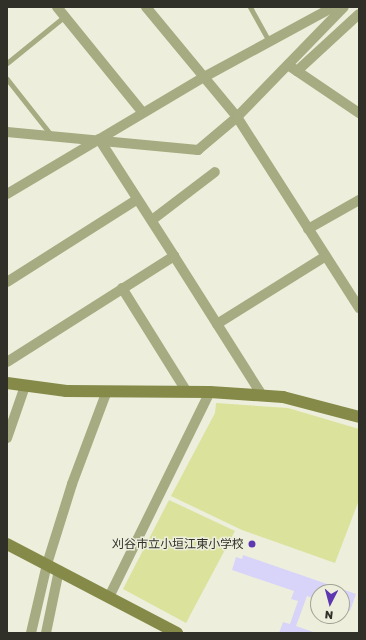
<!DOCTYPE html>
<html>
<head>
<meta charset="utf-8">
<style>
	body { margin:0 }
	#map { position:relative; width:366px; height:640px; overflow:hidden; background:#edefdc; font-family:"Golos Text","Noto Sans JP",sans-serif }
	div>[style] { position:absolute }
	.green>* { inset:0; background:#dbe29c }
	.building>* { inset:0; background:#d8d3f8 }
	.lane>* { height:5px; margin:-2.5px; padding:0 2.5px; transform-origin:2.5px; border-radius:2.5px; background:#a6ab81 }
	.street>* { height:10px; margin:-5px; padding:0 5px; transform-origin:5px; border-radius:5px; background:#a6ab81 }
	.secondary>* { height:12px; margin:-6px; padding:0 6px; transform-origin:6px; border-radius:6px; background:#858a49 }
	.dots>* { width:11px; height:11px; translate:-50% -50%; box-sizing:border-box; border:2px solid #edefdc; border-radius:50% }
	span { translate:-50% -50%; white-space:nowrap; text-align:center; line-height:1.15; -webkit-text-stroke:3px #edefdc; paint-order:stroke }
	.poi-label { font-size:12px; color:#303029 }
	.right { translate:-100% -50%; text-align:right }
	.frame { position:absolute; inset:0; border:8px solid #303029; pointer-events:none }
	.north { position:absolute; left:310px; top:584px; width:40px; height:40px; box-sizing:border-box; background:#edefdc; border:1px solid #a1a394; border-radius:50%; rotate:186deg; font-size:11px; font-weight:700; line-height:16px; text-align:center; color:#303029 }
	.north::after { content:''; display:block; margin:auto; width:14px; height:18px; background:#5d38b0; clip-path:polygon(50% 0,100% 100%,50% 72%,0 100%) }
</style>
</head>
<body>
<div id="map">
	<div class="green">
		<i style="clip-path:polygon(216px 403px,288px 408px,359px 429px,359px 500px,335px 563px,242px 530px,171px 496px,215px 413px)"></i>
		<i style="clip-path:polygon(169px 500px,235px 531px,186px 623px,123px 589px)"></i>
	</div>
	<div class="building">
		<i style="clip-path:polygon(243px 555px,356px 594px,350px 611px,342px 608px,342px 592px,318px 592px,318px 600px,307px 596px,296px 626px,316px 633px,279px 633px,283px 622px,290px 624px,298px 601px,291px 599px,294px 591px,232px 570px,236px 557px,242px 559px)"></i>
	</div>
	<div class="lane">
		<i style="left:250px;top:7px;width:39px;rotate:61deg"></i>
		<i style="left:7px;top:63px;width:75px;rotate:-39deg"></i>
		<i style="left:7px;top:79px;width:71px;rotate:51.8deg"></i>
	</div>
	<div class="street">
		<i style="left:57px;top:7px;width:136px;rotate:50.9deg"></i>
		<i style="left:146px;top:7px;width:143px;rotate:50.4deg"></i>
		<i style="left:237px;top:117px;width:227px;rotate:57.4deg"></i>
		<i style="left:288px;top:65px;width:86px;rotate:34.1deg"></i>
		<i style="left:297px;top:71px;width:84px;rotate:-42.6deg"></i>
		<i style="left:7px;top:132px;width:192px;rotate:5.4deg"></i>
		<i style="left:198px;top:150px;width:51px;rotate:-40.2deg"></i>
		<i style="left:237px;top:117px;width:153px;rotate:-45.8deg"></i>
		<i style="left:99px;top:139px;width:139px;rotate:57.3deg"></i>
		<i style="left:7px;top:194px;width:231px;rotate:-30.7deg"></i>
		<i style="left:206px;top:76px;width:145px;rotate:-28.5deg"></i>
		<i style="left:152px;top:220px;width:79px;rotate:-37.3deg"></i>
		<i style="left:308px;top:229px;width:59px;rotate:-29.6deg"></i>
		<i style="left:7px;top:282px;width:153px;rotate:-32.4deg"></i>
		<i style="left:122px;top:288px;width:123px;rotate:58deg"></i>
		<i style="left:217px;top:324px;width:128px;rotate:-32deg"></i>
		<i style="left:7px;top:362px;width:198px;rotate:-32.4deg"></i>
		<i style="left:174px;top:256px;width:165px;rotate:57.7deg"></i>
		<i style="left:7px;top:438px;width:55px;rotate:-70.9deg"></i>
		<i style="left:109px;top:597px;width:229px;rotate:-63.8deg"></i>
		<i style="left:31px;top:633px;width:71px;rotate:-76.9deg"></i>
		<i style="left:47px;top:564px;width:84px;rotate:-72.6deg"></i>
		<i style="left:72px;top:484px;width:99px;rotate:-69.4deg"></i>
		<i style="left:46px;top:633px;width:64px;rotate:-78.3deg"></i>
	</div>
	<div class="secondary">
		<i style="left:7px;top:383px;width:60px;rotate:7.7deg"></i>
		<i style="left:66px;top:391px;width:144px;rotate:0.4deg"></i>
		<i style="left:210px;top:392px;width:73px;rotate:3.9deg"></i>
		<i style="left:283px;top:397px;width:79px;rotate:14.7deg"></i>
		<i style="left:7px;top:544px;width:192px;rotate:27.6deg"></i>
	</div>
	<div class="dots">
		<i style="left:252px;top:544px;background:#5d38b0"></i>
	</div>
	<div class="poi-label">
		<span class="right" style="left:244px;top:544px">刈谷市立小垣江東小学校</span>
	</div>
	<div class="frame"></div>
	<div class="north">N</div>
</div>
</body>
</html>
